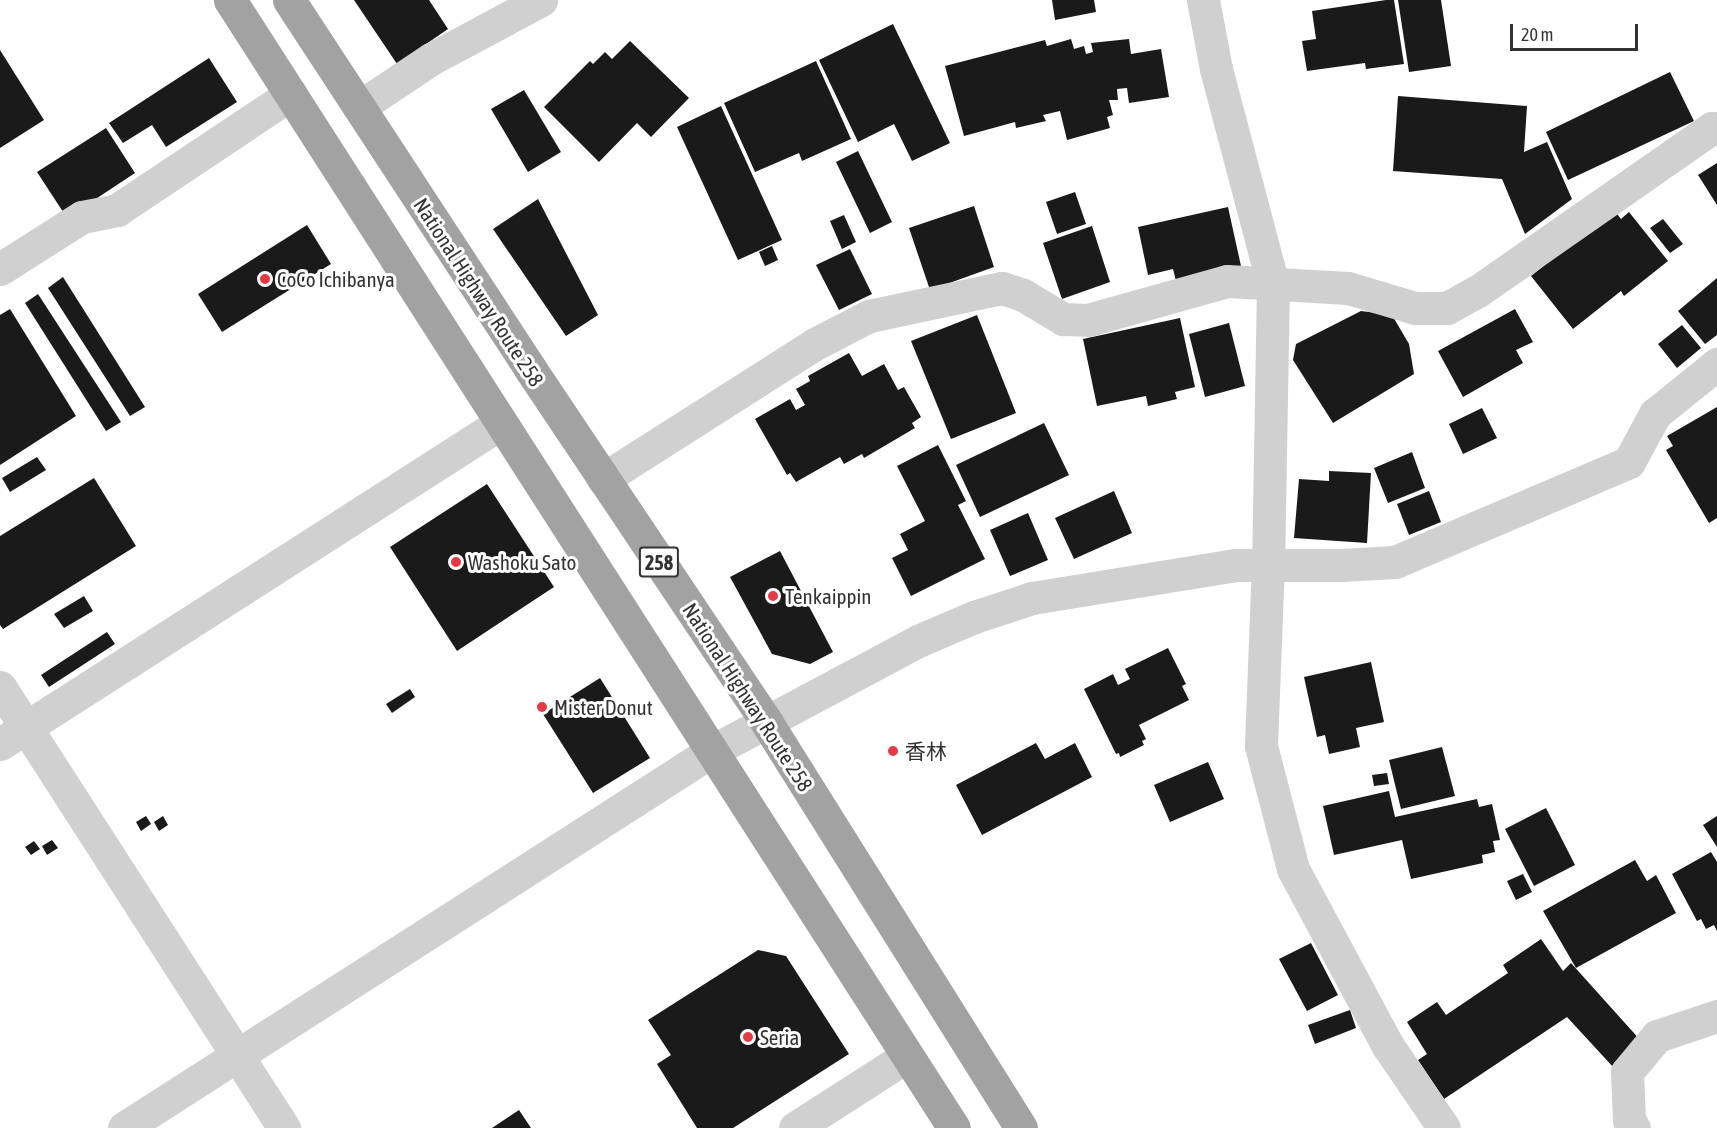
<!DOCTYPE html>
<html>
<head>
<meta charset="utf-8">
<style>
	body { margin:0 }
	#map { position:relative; width:1717px; height:1128px; overflow:hidden; background:#fff; font-family:"Asap Condensed","Noto Sans JP",sans-serif }
	div>[style] { position:absolute }
	.building>* { inset:0; background:#1a1a1a }
	.minor>* { height:33px; margin:-16.5px; padding:0 16.5px; transform-origin:16.5px; border-radius:16.5px; background:#d0d0d0 }
	.trunk>* { height:33px; margin:-16.5px; padding:0 16.5px; transform-origin:16.5px; border-radius:16.5px; background:#a2a2a2 }
	.dots>* { width:16px; height:16px; translate:-50% -50%; box-sizing:border-box; border:3px solid #fff; border-radius:50% }
	span { translate:-50% -50%; white-space:nowrap; text-align:center; line-height:1.15; -webkit-text-stroke:6px #fff; paint-order:stroke }
	.shield-label span { padding:2px 4px; background:#fff; border:2px solid; border-radius:4px; -webkit-text-stroke-width:0 }
	.shield-label { font-size:20px; color:#333; font-weight:700 }
	.poi-label { font-size:21px; color:#333 }
	.left { translate:0 -50%; text-align:left }
	.street-label { font-size:21px; color:#333 }
	.scale { position:absolute; left:1510px; top:24px; width:128px; height:27px; box-sizing:border-box; border:3px solid #333; border-top:0; padding-left:8px; font-size:18px; line-height:21px; white-space:nowrap; color:#333; -webkit-text-stroke:4px #fff; paint-order:stroke }
</style>
</head>
<body>
<div id="map">
	<div class="building">
		<i style="clip-path:polygon(354px 0,429px 0,448px 29px,397px 64px)"></i>
		<i style="clip-path:polygon(1052px 0,1094px 0,1096px 12px,1055px 20px)"></i>
		<i style="clip-path:polygon(1386px 0,1394px 0,1404px 64px,1366px 69px,1365px 63px,1307px 71px,1302px 41px,1316px 39px,1312px 11px)"></i>
		<i style="clip-path:polygon(1398px 0,1441px 0,1451px 66px,1409px 72px)"></i>
		<i style="clip-path:polygon(893px 24px,950px 143px,912px 161px,894px 124px,858px 142px,819px 60px)"></i>
		<i style="clip-path:polygon(1071px 39px,1074px 49px,1084px 46px,1086px 54px,1093px 52px,1091px 43px,1129px 39px,1131px 54px,1161px 49px,1169px 97px,1129px 103px,1127px 88px,1117px 89px,1118px 100px,1109px 100px,1113px 115px,1107px 117px,1110px 128px,1067px 140px,1060px 111px,1043px 115px,1046px 121px,1016px 128px,1015px 122px,964px 136px,945px 66px,1045px 40px,1047px 46px)"></i>
		<i style="clip-path:polygon(630px 41px,689px 98px,651px 137px,637px 123px,599px 162px,544px 107px,590px 61px,593px 64px,605px 52px,612px 59px)"></i>
		<i style="clip-path:polygon(0 50px,44px 120px,0 148px)"></i>
		<i style="clip-path:polygon(209px 58px,237px 102px,166px 147px,152px 125px,123px 143px,109px 123px)"></i>
		<i style="clip-path:polygon(816px 61px,851px 139px,802px 161px,799px 153px,755px 172px,724px 103px)"></i>
		<i style="clip-path:polygon(1670px 72px,1694px 121px,1568px 180px,1546px 132px)"></i>
		<i style="clip-path:polygon(524px 90px,561px 152px,528px 172px,491px 109px)"></i>
		<i style="clip-path:polygon(1398px 96px,1527px 106px,1524px 152px,1547px 142px,1572px 199px,1525px 234px,1502px 179px,1393px 171px)"></i>
		<i style="clip-path:polygon(721px 106px,782px 240px,738px 260px,677px 127px)"></i>
		<i style="clip-path:polygon(106px 128px,135px 173px,67px 218px,37px 172px)"></i>
		<i style="clip-path:polygon(858px 151px,892px 222px,870px 233px,836px 162px)"></i>
		<i style="clip-path:polygon(1717px 163px,1717px 205px,1698px 175px)"></i>
		<i style="clip-path:polygon(1075px 192px,1086px 224px,1057px 234px,1046px 202px)"></i>
		<i style="clip-path:polygon(538px 199px,598px 315px,566px 336px,493px 229px)"></i>
		<i style="clip-path:polygon(974px 206px,994px 267px,930px 290px,909px 228px)"></i>
		<i style="clip-path:polygon(1228px 207px,1241px 266px,1176px 281px,1173px 269px,1148px 275px,1138px 227px)"></i>
		<i style="clip-path:polygon(1614px 210px,1621px 219px,1629px 212px,1668px 261px,1624px 296px,1621px 291px,1573px 329px,1531px 276px)"></i>
		<i style="clip-path:polygon(844px 215px,856px 242px,842px 249px,830px 221px)"></i>
		<i style="clip-path:polygon(1663px 219px,1683px 244px,1670px 253px,1650px 228px)"></i>
		<i style="clip-path:polygon(307px 225px,331px 264px,222px 332px,198px 294px)"></i>
		<i style="clip-path:polygon(1092px 226px,1110px 282px,1062px 299px,1043px 243px)"></i>
		<i style="clip-path:polygon(772px 246px,778px 260px,765px 266px,759px 252px)"></i>
		<i style="clip-path:polygon(850px 249px,872px 294px,839px 310px,816px 265px)"></i>
		<i style="clip-path:polygon(63px 277px,145px 407px,130px 416px,48px 288px)"></i>
		<i style="clip-path:polygon(1717px 278px,1717px 335px,1705px 344px,1678px 311px)"></i>
		<i style="clip-path:polygon(38px 294px,121px 422px,106px 431px,25px 303px)"></i>
		<i style="clip-path:polygon(10px 309px,76px 416px,0 465px,0 315px)"></i>
		<i style="clip-path:polygon(1515px 309px,1533px 342px,1516px 350px,1523px 363px,1463px 397px,1438px 351px)"></i>
		<i style="clip-path:polygon(1361px 311px,1392px 315px,1409px 344px,1414px 374px,1333px 423px,1293px 360px,1296px 344px)"></i>
		<i style="clip-path:polygon(977px 315px,1016px 413px,951px 439px,911px 341px)"></i>
		<i style="clip-path:polygon(1180px 318px,1195px 387px,1175px 392px,1177px 399px,1148px 406px,1146px 396px,1097px 406px,1083px 339px)"></i>
		<i style="clip-path:polygon(1229px 323px,1245px 386px,1205px 397px,1189px 334px)"></i>
		<i style="clip-path:polygon(1682px 325px,1701px 348px,1677px 368px,1658px 344px)"></i>
		<i style="clip-path:polygon(849px 353px,862px 376px,884px 364px,898px 390px,904px 387px,921px 417px,912px 423px,915px 428px,864px 458px,862px 454px,844px 464px,840px 457px,796px 482px,790px 473px,787px 475px,755px 419px,790px 399px,796px 410px,805px 405px,796px 389px,810px 381px,808px 376px)"></i>
		<i style="clip-path:polygon(1717px 407px,1717px 518px,1709px 523px,1666px 450px,1673px 446px,1667px 436px)"></i>
		<i style="clip-path:polygon(1482px 408px,1497px 438px,1463px 454px,1449px 424px)"></i>
		<i style="clip-path:polygon(1044px 423px,1069px 475px,980px 517px,956px 465px)"></i>
		<i style="clip-path:polygon(938px 445px,966px 501px,958px 505px,985px 559px,911px 596px,892px 558px,908px 550px,900px 534px,925px 521px,897px 466px)"></i>
		<i style="clip-path:polygon(1412px 452px,1425px 488px,1388px 503px,1374px 468px)"></i>
		<i style="clip-path:polygon(37px 457px,46px 470px,10px 492px,2px 478px)"></i>
		<i style="clip-path:polygon(1329px 471px,1371px 473px,1367px 543px,1294px 538px,1299px 479px,1329px 481px)"></i>
		<i style="clip-path:polygon(94px 478px,136px 546px,3px 629px,0 625px,0 536px)"></i>
		<i style="clip-path:polygon(487px 484px,554px 587px,457px 651px,390px 547px)"></i>
		<i style="clip-path:polygon(1114px 491px,1132px 533px,1074px 559px,1055px 518px)"></i>
		<i style="clip-path:polygon(1429px 491px,1441px 522px,1409px 535px,1397px 504px)"></i>
		<i style="clip-path:polygon(1028px 513px,1048px 560px,1010px 576px,990px 530px)"></i>
		<i style="clip-path:polygon(780px 551px,833px 652px,810px 664px,772px 654px,730px 577px)"></i>
		<i style="clip-path:polygon(84px 596px,93px 611px,64px 628px,54px 614px)"></i>
		<i style="clip-path:polygon(107px 632px,115px 644px,49px 687px,41px 675px)"></i>
		<i style="clip-path:polygon(1168px 648px,1186px 684px,1182px 686px,1189px 700px,1139px 725px,1146px 739px,1142px 741px,1144px 745px,1120px 757px,1119px 753px,1116px 754px,1084px 689px,1113px 674px,1118px 685px,1130px 679px,1125px 669px)"></i>
		<i style="clip-path:polygon(1371px 662px,1384px 722px,1356px 728px,1360px 747px,1329px 754px,1325px 735px,1317px 737px,1304px 677px)"></i>
		<i style="clip-path:polygon(600px 678px,650px 758px,593px 793px,543px 714px)"></i>
		<i style="clip-path:polygon(410px 689px,415px 697px,392px 713px,386px 704px)"></i>
		<i style="clip-path:polygon(1036px 743px,1045px 759px,1075px 743px,1092px 777px,982px 835px,956px 785px)"></i>
		<i style="clip-path:polygon(1442px 747px,1455px 796px,1401px 809px,1389px 760px)"></i>
		<i style="clip-path:polygon(1208px 762px,1224px 799px,1170px 822px,1154px 785px)"></i>
		<i style="clip-path:polygon(1387px 773px,1389px 784px,1374px 786px,1372px 775px)"></i>
		<i style="clip-path:polygon(1389px 791px,1395px 817px,1477px 799px,1479px 807px,1492px 804px,1500px 840px,1493px 841px,1495px 852px,1482px 855px,1483px 863px,1411px 879px,1402px 840px,1334px 855px,1323px 806px)"></i>
		<i style="clip-path:polygon(1546px 808px,1575px 865px,1534px 886px,1505px 829px)"></i>
		<i style="clip-path:polygon(146px 816px,151px 824px,141px 831px,136px 822px)"></i>
		<i style="clip-path:polygon(163px 816px,168px 825px,159px 831px,154px 822px)"></i>
		<i style="clip-path:polygon(1717px 816px,1717px 847px,1703px 825px)"></i>
		<i style="clip-path:polygon(52px 840px,58px 848px,47px 855px,42px 846px)"></i>
		<i style="clip-path:polygon(34px 841px,40px 849px,31px 855px,25px 847px)"></i>
		<i style="clip-path:polygon(1711px 852px,1717px 862px,1717px 931px,1714px 925px,1706px 929px,1701px 919px,1697px 921px,1672px 874px)"></i>
		<i style="clip-path:polygon(1635px 860px,1647px 881px,1656px 875px,1676px 913px,1576px 968px,1543px 911px)"></i>
		<i style="clip-path:polygon(1523px 874px,1532px 892px,1516px 900px,1507px 881px)"></i>
		<i style="clip-path:polygon(1541px 939px,1563px 971px,1571px 963px,1642px 1042px,1614px 1068px,1567px 1017px,1444px 1099px,1418px 1060px,1427px 1054px,1407px 1022px,1437px 1002px,1446px 1015px,1508px 973px,1503px 965px)"></i>
		<i style="clip-path:polygon(1311px 943px,1338px 995px,1307px 1011px,1279px 959px)"></i>
		<i style="clip-path:polygon(758px 950px,786px 956px,849px 1054px,733px 1128px,697px 1128px,657px 1064px,671px 1055px,648px 1020px)"></i>
		<i style="clip-path:polygon(1350px 1010px,1356px 1028px,1315px 1044px,1308px 1025px)"></i>
		<i style="clip-path:polygon(519px 1110px,531px 1128px,492px 1128px)"></i>
	</div>
	<div class="minor">
		<i style="left:1203px;top:0;width:70px;rotate:79.3deg"></i>
		<i style="left:1216px;top:69px;width:222px;rotate:75.2deg"></i>
		<i style="left:1273px;top:284px;width:279px;rotate:91deg"></i>
		<i style="left:1268px;top:563px;width:183px;rotate:92.2deg"></i>
		<i style="left:1261px;top:746px;width:127px;rotate:75.4deg"></i>
		<i style="left:1293px;top:869px;width:201px;rotate:61.8deg"></i>
		<i style="left:1388px;top:1046px;width:99px;rotate:55.7deg"></i>
		<i style="left:359px;top:107px;width:87px;rotate:-33.7deg"></i>
		<i style="left:431px;top:59px;width:125px;rotate:-28.2deg"></i>
		<i style="left:0;top:269px;width:97px;rotate:-32.4deg"></i>
		<i style="left:82px;top:217px;width:36px;rotate:-11deg"></i>
		<i style="left:117px;top:210px;width:209px;rotate:-33.7deg"></i>
		<i style="left:603px;top:479px;width:251px;rotate:-32.5deg"></i>
		<i style="left:815px;top:344px;width:61px;rotate:-27.4deg"></i>
		<i style="left:869px;top:316px;width:136px;rotate:-11.9deg"></i>
		<i style="left:1002px;top:288px;width:22px;rotate:18deg"></i>
		<i style="left:1023px;top:295px;width:47px;rotate:31deg"></i>
		<i style="left:1063px;top:319px;width:25px;rotate:2deg"></i>
		<i style="left:1088px;top:320px;width:144px;rotate:-15.7deg"></i>
		<i style="left:1227px;top:281px;width:121px;rotate:3.3deg"></i>
		<i style="left:1348px;top:288px;width:70px;rotate:16.6deg"></i>
		<i style="left:1415px;top:308px;width:32px"></i>
		<i style="left:1447px;top:308px;width:35px;rotate:-29deg"></i>
		<i style="left:1478px;top:291px;width:285px;rotate:-34.9deg"></i>
		<i style="left:1712px;top:128px;width:5px;rotate:11deg"></i>
		<i style="left:0;top:687px;width:525px;rotate:57.22deg"></i>
		<i style="left:0;top:744px;width:595px;rotate:-32.65deg"></i>
		<i style="left:124px;top:1128px;width:698px;rotate:-32.67deg"></i>
		<i style="left:712px;top:751px;width:234px;rotate:-28.1deg"></i>
		<i style="left:918px;top:641px;width:61px;rotate:-23.2deg"></i>
		<i style="left:974px;top:617px;width:61px;rotate:-18.1deg"></i>
		<i style="left:1032px;top:598px;width:207px;rotate:-9.2deg"></i>
		<i style="left:1236px;top:565px;width:105px"></i>
		<i style="left:1341px;top:565px;width:54px;rotate:-3.2deg"></i>
		<i style="left:1395px;top:562px;width:254px;rotate:-23.1deg"></i>
		<i style="left:1629px;top:462px;width:55px;rotate:-61.6deg"></i>
		<i style="left:1655px;top:414px;width:80px;rotate:-38.9deg"></i>
		<i style="left:795px;top:1128px;width:133px;rotate:-32.7deg"></i>
		<i style="left:1634px;top:1128px;width:9px;rotate:-122deg"></i>
		<i style="left:1629px;top:1120px;width:48px;rotate:-92.4deg"></i>
		<i style="left:1627px;top:1072px;width:47px;rotate:-50.2deg"></i>
		<i style="left:1657px;top:1036px;width:63px;rotate:-18.4deg"></i>
	</div>
	<div class="trunk">
		<i style="left:230px;top:0;width:1340px;rotate:57.31deg"></i>
		<i style="left:289px;top:0;width:442px;rotate:56.8deg"></i>
		<i style="left:531px;top:370px;width:425px;rotate:56.2deg"></i>
		<i style="left:767px;top:723px;width:478px;rotate:57.9deg"></i>
	</div>
	<div class="dots">
		<i style="left:265px;top:279px;background:#e63946"></i>
		<i style="left:456px;top:562px;background:#e63946"></i>
		<i style="left:773px;top:596px;background:#e63946"></i>
		<i style="left:542px;top:707px;background:#e63946"></i>
		<i style="left:893px;top:751px;background:#e63946"></i>
		<i style="left:748px;top:1037px;background:#e63946"></i>
	</div>
	<div class="shield-label">
		<span style="left:659px;top:562px">258</span>
	</div>
	<div class="poi-label">
		<span class="left" style="left:277px;top:279px">CoCo Ichibanya</span>
		<span class="left" style="left:468px;top:562px">Washoku Sato</span>
		<span class="left" style="left:785px;top:596px">Tenkaippin</span>
		<span class="left" style="left:554px;top:707px">Mister Donut</span>
		<span class="left" style="left:905px;top:751px">香林</span>
		<span class="left" style="left:760px;top:1037px">Seria</span>
	</div>
	<div class="street-label">
		<span style="left:479px;top:292px;rotate:57deg">National Highway Route 258</span>
		<span style="left:748px;top:697px;rotate:57deg">National Highway Route 258</span>
	</div>
	<div class="scale">20 m</div>
</div>
</body>
</html>
